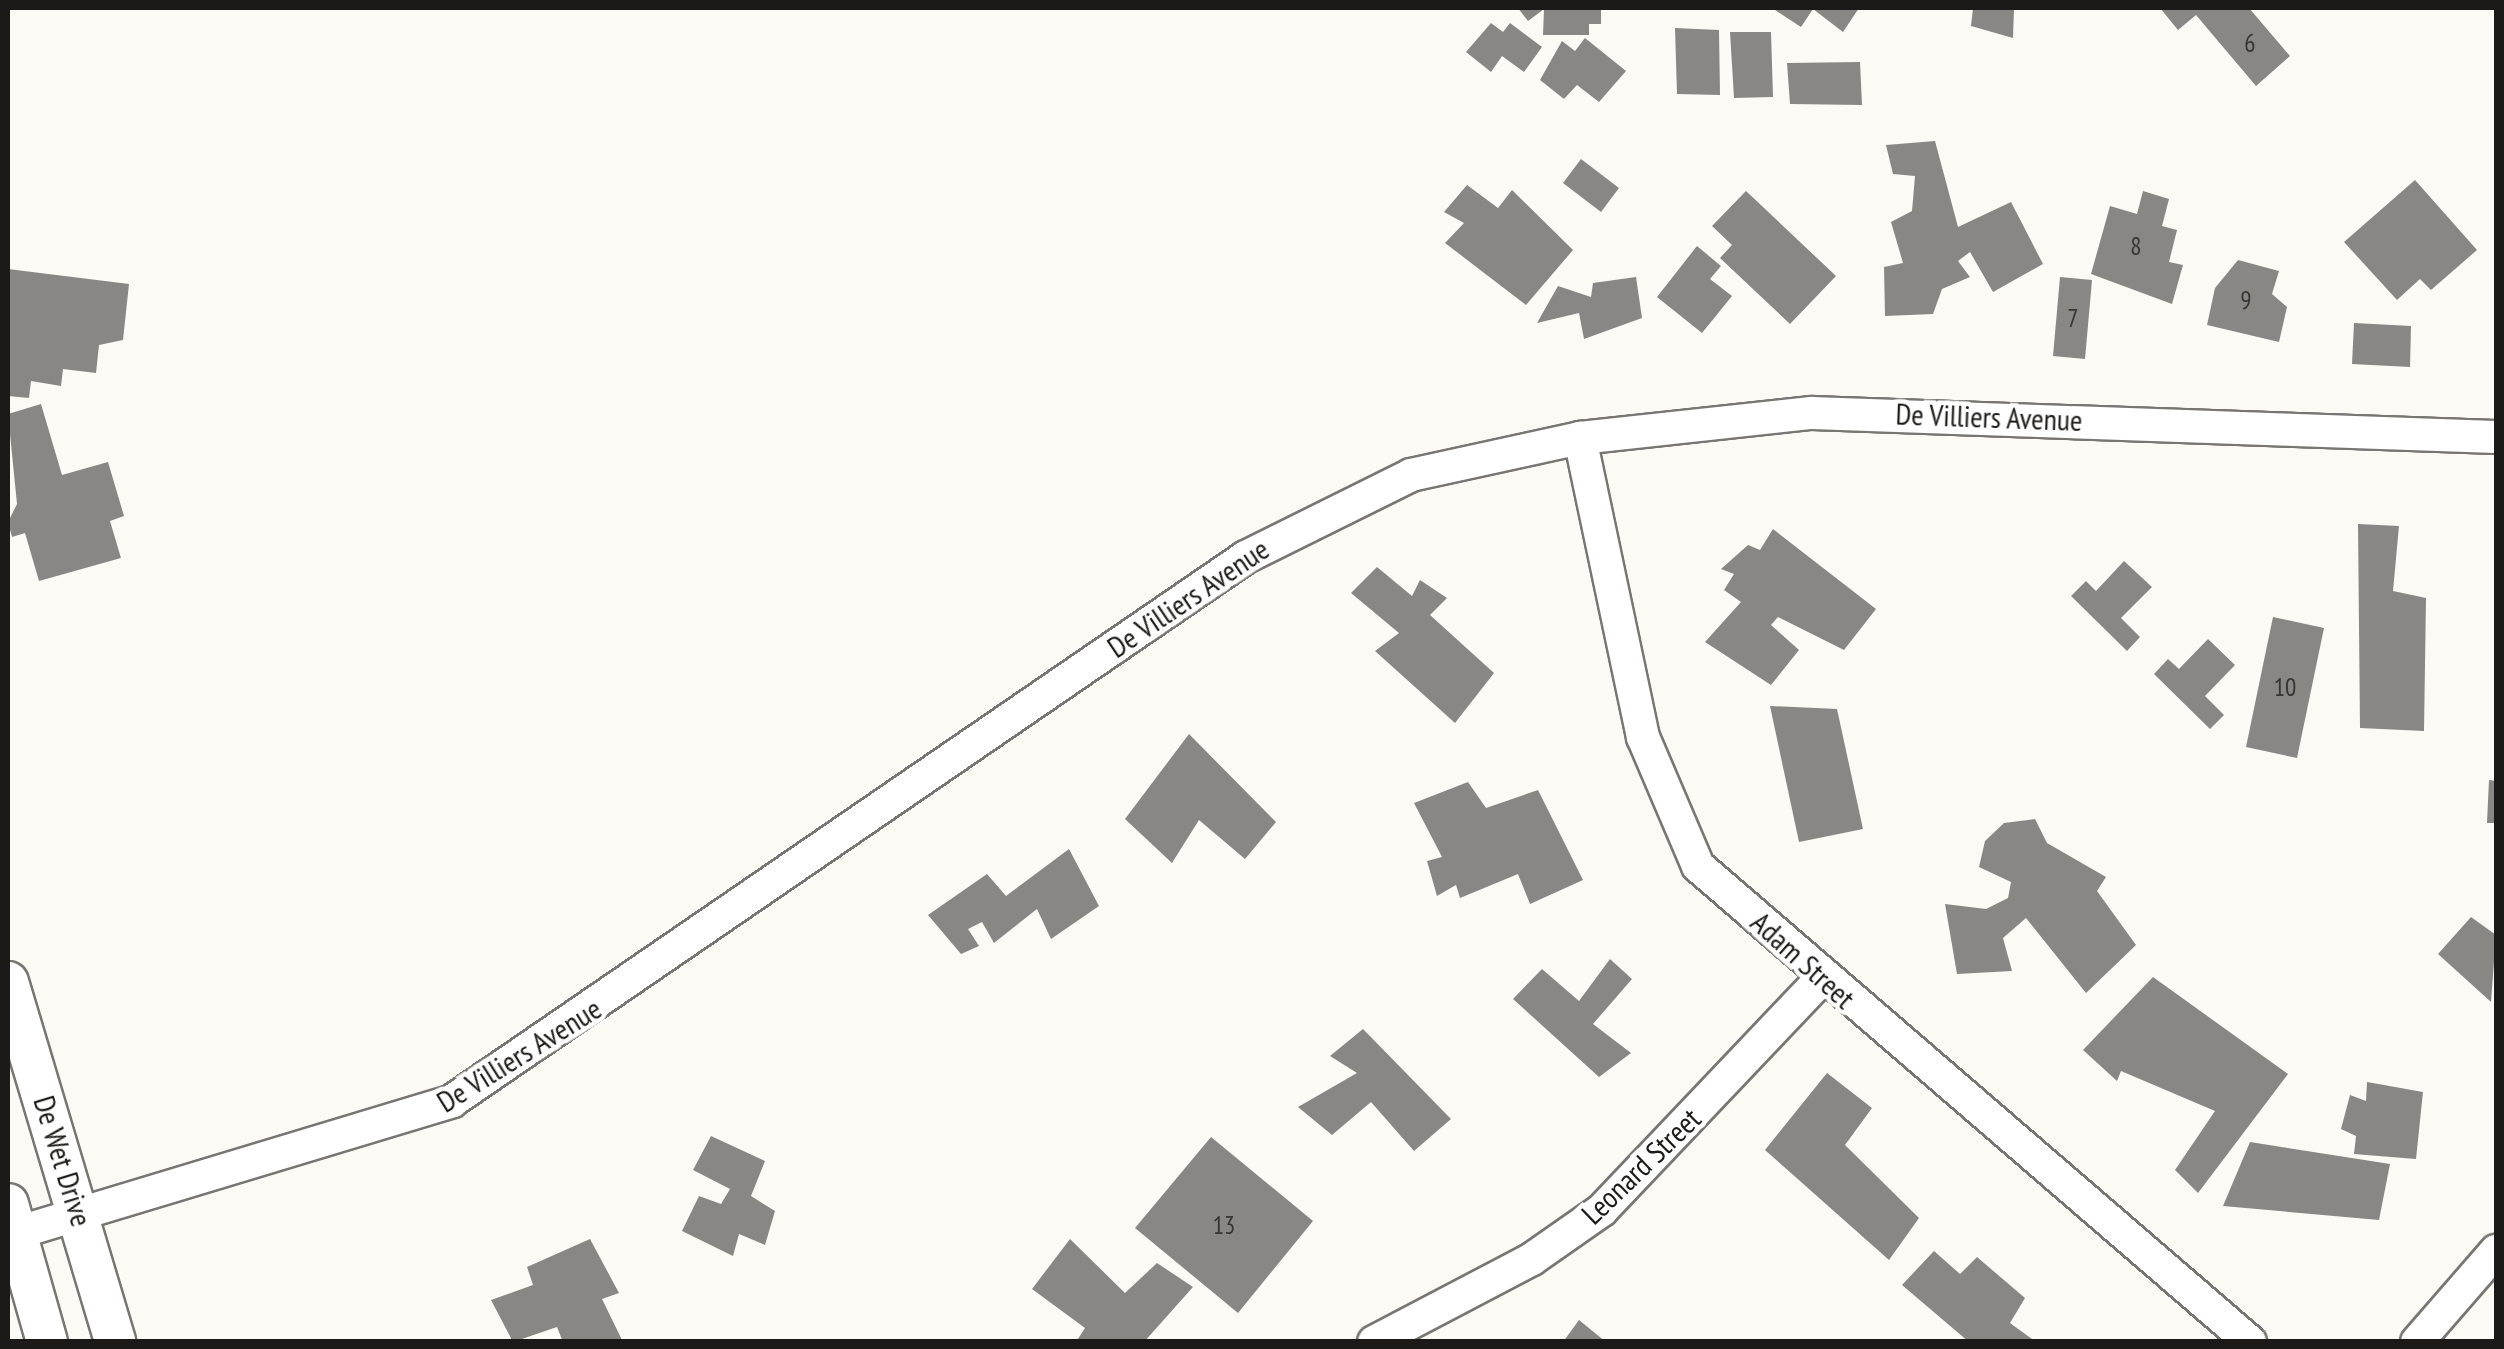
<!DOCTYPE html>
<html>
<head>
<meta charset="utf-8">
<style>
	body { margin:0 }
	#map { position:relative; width:2504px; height:1349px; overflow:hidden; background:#fbfaf5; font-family:"PT Sans Narrow",sans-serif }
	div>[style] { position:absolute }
	.building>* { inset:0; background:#898783 }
	.roads { filter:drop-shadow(2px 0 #777672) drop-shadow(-2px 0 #777672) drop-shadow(0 2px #777672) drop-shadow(0 -2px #777672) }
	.minor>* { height:32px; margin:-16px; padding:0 16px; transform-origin:16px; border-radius:16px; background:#fff }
	.tertiary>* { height:40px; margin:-20px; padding:0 20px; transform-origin:20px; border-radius:20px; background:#fff }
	span { translate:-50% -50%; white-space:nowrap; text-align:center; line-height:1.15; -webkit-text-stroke:9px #fff; paint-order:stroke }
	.number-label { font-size:25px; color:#363533 }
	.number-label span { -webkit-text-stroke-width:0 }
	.street-label { font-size:30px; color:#1b1a18 }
	.frame { position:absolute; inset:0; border:10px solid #1b1a18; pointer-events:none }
</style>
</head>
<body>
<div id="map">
	<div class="building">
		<i style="clip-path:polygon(1518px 8px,1601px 8px,1601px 24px,1589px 24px,1589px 35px,1543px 35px,1544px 9px,1528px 21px)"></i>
		<i style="clip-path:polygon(1772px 8px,1859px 8px,1843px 32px,1813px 9px,1801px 27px)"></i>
		<i style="clip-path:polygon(1973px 8px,2014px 8px,2013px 38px,1971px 26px)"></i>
		<i style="clip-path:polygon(2160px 8px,2249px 8px,2290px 56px,2256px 86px,2196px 15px,2178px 30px)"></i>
		<i style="clip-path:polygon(1491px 23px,1503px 32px,1510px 23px,1542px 47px,1524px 72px,1502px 56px,1491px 72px,1466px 52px)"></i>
		<i style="clip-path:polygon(1675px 28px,1719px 30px,1720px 95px,1677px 94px)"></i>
		<i style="clip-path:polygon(1730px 32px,1771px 32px,1773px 97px,1734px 98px)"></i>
		<i style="clip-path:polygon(1585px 38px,1626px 71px,1599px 102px,1577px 85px,1564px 99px,1540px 80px,1562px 41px,1575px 51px)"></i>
		<i style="clip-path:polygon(1860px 62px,1862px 105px,1790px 104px,1787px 63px)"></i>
		<i style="clip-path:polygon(1935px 141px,1958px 227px,2011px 202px,2043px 264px,1993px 292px,1970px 252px,1958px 261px,1970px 277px,1942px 289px,1933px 314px,1885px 316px,1884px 267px,1903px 263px,1891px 222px,1912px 211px,1915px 176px,1893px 174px,1886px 145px)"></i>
		<i style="clip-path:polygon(1581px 159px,1619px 188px,1601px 212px,1563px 183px)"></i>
		<i style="clip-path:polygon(2415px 180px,2477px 250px,2431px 290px,2420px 279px,2397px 300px,2344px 242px)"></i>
		<i style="clip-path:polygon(1467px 185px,1498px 208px,1512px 190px,1573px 250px,1526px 305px,1445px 243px,1464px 223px,1444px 212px)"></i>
		<i style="clip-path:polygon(1746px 191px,1836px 276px,1790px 324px,1720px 258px,1732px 245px,1712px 226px)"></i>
		<i style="clip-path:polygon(2143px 191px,2169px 199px,2162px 226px,2177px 230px,2169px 262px,2183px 265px,2172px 304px,2091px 274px,2110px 206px,2137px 214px)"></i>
		<i style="clip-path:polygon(1697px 246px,1721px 266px,1710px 279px,1732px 296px,1702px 333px,1657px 297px)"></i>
		<i style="clip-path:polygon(2238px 260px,2279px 271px,2272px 294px,2287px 307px,2279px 342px,2207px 325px,2215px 288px)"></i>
		<i style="clip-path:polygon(8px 269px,129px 284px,123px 340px,99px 345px,96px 373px,63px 369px,61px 386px,31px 381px,29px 398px,8px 396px)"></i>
		<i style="clip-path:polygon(1636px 277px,1642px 318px,1584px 339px,1579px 313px,1537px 323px,1558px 286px,1591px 297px,1593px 283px)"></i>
		<i style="clip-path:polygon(2060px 277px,2092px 280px,2085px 359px,2053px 356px)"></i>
		<i style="clip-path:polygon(2354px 323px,2411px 326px,2410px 367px,2352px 364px)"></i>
		<i style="clip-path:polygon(41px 404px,62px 475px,108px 462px,124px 516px,110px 521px,121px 558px,39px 581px,25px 533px,12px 537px,8px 522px,17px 504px,8px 414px)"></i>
		<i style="clip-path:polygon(2358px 524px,2399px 526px,2393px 591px,2426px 598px,2424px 731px,2360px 728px)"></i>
		<i style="clip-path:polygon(1773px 529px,1876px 609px,1844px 650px,1778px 617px,1771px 625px,1799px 650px,1771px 685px,1705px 642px,1741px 602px,1724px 590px,1734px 574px,1721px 569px,1748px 545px,1760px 550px)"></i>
		<i style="clip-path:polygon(2124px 561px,2152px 587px,2121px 618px,2140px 637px,2127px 651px,2071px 596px,2086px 581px,2096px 591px)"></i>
		<i style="clip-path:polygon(1377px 567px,1412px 596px,1420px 580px,1447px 598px,1430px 615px,1494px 673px,1455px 723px,1375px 651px,1399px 633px,1351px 593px)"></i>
		<i style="clip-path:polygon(2273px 617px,2324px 628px,2297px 758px,2246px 747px)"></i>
		<i style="clip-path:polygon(2208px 639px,2235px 665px,2205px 696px,2224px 715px,2210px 729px,2154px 674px,2168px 659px,2179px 669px)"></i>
		<i style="clip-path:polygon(1770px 706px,1837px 709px,1863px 829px,1799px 842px)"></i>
		<i style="clip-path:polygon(1189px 734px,1276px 822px,1245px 859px,1199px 820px,1172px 863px,1125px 819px)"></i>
		<i style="clip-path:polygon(2489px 780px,2496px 781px,2496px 823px,2487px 823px)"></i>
		<i style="clip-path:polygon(1468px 782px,1486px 808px,1538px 790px,1583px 880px,1530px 904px,1518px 874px,1460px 898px,1456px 885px,1437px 896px,1427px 861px,1442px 857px,1414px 803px)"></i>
		<i style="clip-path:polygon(2035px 819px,2047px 843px,2106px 877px,2097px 891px,2136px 945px,2086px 993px,2026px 918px,2003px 938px,2012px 971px,1957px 974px,1945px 904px,1986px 909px,2008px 898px,2011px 882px,1979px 867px,1985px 841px,2004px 823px)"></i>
		<i style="clip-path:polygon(1069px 849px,1099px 906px,1051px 939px,1037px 909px,994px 943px,982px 922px,968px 929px,979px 946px,961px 954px,928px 915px,987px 874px,1006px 896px)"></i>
		<i style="clip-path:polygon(2471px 917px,2496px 935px,2491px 1002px,2438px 954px)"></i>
		<i style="clip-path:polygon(1610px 959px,1632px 979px,1593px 1024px,1631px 1053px,1599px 1077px,1513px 999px,1542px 969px,1579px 1001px)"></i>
		<i style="clip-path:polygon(2153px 977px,2288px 1074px,2198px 1193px,2175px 1170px,2215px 1111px,2121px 1071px,2117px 1081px,2083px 1050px)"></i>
		<i style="clip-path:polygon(1363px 1029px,1451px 1119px,1414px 1151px,1371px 1102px,1332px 1135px,1298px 1107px,1357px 1073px,1330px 1056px)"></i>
		<i style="clip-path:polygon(1827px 1073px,1872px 1108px,1845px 1145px,1919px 1218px,1889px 1260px,1765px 1150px)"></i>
		<i style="clip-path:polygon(2367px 1082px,2423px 1092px,2416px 1159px,2354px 1154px,2356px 1136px,2341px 1129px,2350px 1095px,2366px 1101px)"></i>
		<i style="clip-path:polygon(711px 1136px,765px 1161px,751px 1196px,775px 1211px,765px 1245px,739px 1234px,733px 1256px,682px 1231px,699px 1196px,721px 1204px,730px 1189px,693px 1170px)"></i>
		<i style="clip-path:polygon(1211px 1137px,1313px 1221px,1238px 1313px,1135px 1228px)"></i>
		<i style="clip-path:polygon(2250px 1142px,2390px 1164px,2379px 1220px,2223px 1206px)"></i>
		<i style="clip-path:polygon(590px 1239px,619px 1293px,602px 1299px,623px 1342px,563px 1342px,557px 1327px,513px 1342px,491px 1300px,533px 1285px,527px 1267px)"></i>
		<i style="clip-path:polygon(1070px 1239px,1125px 1293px,1157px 1263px,1193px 1287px,1144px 1342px,1076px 1342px,1085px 1328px,1032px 1289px)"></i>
		<i style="clip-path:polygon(1934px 1251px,1960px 1274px,1977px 1257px,2025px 1298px,2010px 1323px,2036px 1342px,1969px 1342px,1902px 1285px)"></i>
		<i style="clip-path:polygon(1579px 1320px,1606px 1342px,1563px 1342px)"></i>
	</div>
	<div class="roads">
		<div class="minor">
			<i style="left:1580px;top:438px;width:306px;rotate:78.1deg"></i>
			<i style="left:1643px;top:737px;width:140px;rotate:66.9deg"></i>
			<i style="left:1698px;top:866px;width:729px;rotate:40.77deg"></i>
			<i style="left:16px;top:1233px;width:456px;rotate:-16.8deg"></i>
			<i style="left:452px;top:1101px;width:962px;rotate:-34.42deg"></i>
			<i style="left:1246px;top:557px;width:184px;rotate:-26.4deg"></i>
			<i style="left:1411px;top:475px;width:173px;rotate:-12.3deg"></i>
			<i style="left:1580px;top:438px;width:233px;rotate:-6.2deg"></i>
			<i style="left:1812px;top:413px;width:684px;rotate:2.01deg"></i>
			<i style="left:1374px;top:1342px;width:178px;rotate:-27.7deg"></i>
			<i style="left:1532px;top:1259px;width:85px;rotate:-35deg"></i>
			<i style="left:1602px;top:1210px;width:320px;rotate:-46.5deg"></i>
			<i style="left:2417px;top:1342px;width:121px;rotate:-49deg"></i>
		</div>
		<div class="tertiary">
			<i style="left:8px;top:982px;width:376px;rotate:73.4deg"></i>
			<i style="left:8px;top:1204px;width:143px;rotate:74.2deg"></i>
		</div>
	</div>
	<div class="number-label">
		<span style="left:2250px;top:43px">6</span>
		<span style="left:2136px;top:246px">8</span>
		<span style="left:2246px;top:300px">9</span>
		<span style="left:2073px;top:318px">7</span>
		<span style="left:2285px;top:687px">10</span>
		<span style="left:1224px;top:1225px">13</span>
	</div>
	<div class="street-label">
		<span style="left:1989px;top:417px;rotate:2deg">De Villiers Avenue</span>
		<span style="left:1188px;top:598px;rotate:-34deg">De Villiers Avenue</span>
		<span style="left:1803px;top:960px;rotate:42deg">Adam Street</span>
		<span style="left:519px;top:1055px;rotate:-32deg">De Villiers Avenue</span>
		<span style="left:63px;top:1161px;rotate:73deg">De Wet Drive</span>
		<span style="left:1641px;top:1166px;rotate:-44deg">Leonard Street</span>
	</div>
	<div class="frame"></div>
</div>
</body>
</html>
